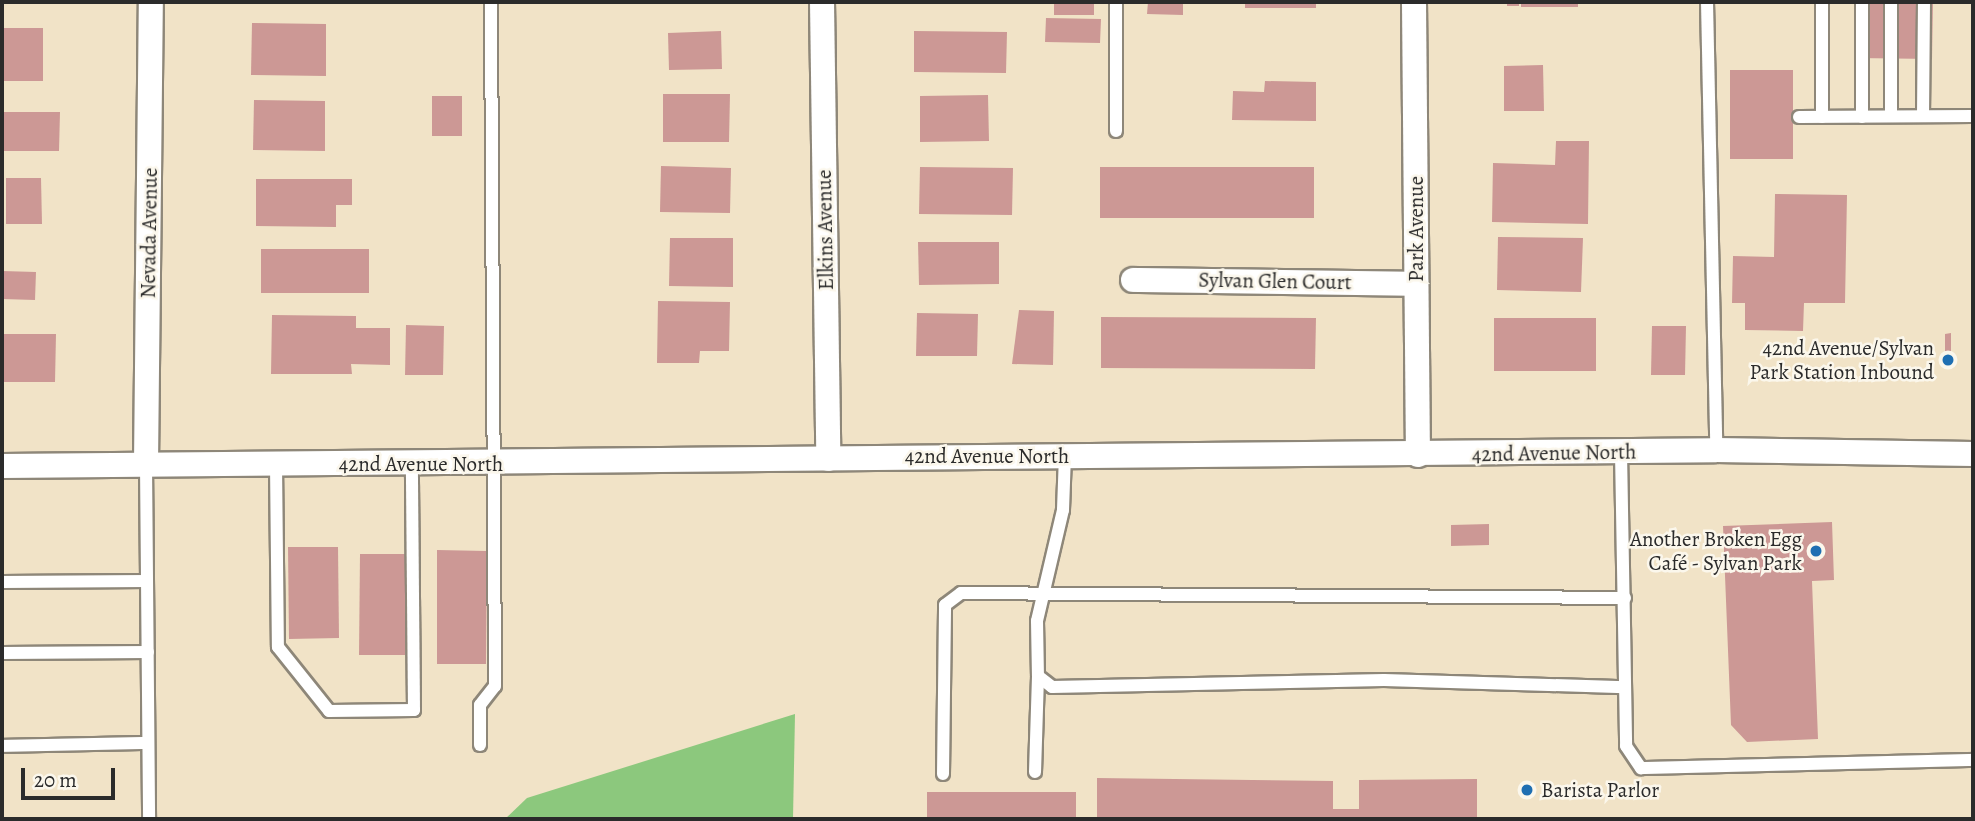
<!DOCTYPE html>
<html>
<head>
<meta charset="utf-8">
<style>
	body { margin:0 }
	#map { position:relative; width:1975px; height:821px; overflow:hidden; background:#f1e3c7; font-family:Alegreya,serif }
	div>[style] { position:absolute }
	.green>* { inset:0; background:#8cc87d }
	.building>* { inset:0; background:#cc9895 }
	.roads { filter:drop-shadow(2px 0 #8e8779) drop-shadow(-2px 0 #8e8779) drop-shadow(0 2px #8e8779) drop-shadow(0 -2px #8e8779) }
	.service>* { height:12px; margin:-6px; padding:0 6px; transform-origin:6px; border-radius:6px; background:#fff }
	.minor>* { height:24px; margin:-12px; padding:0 12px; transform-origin:12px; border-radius:12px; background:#fff }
	.dots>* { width:19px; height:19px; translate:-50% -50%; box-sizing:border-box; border:4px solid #fbf7ec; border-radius:50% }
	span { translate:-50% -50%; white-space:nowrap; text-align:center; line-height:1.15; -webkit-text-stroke:5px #fbf7ec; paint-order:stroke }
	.street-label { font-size:21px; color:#2b2b2b }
	.poi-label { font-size:21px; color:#2b2b2b }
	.right { translate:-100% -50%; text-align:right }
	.left { translate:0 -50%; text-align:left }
	.frame { position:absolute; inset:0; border:4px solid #2b2b2b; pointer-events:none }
	.scale { position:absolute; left:21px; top:768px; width:94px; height:32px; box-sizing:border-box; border:4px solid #2b2b2b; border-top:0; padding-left:9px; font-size:21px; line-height:24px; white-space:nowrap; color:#2b2b2b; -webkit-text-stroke:5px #fbf7ec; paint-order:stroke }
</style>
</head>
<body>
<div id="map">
	<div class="green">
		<i style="clip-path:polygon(795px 714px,793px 819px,505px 819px,527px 798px)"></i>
	</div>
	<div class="building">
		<i style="clip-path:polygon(1054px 2px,1094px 2px,1094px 15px,1054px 15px)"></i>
		<i style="clip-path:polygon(1148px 2px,1183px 2px,1183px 15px,1147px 14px)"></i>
		<i style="clip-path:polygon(1245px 2px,1316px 2px,1316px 8px,1245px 8px)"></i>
		<i style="clip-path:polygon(1507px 2px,1519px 2px,1519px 6px,1507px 6px)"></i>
		<i style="clip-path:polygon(1521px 2px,1578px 2px,1578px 7px,1521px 7px)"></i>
		<i style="clip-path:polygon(1856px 2px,1933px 2px,1932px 59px,1856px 58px)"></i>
		<i style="clip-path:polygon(1046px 18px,1101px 19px,1100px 43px,1045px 42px)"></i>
		<i style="clip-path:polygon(252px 23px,326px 24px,326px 76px,251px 75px)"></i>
		<i style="clip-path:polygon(2px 28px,43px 28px,43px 81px,2px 81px)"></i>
		<i style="clip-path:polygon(721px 31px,722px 69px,669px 70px,668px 33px)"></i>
		<i style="clip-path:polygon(914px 31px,1007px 32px,1006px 73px,914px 72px)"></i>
		<i style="clip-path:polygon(1543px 65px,1544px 111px,1504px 111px,1504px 66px)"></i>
		<i style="clip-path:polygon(1730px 70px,1793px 70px,1793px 159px,1730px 159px)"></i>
		<i style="clip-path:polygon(1265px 81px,1316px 82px,1316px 121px,1232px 120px,1233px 91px,1264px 92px)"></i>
		<i style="clip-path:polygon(663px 94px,730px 94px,729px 142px,663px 142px)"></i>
		<i style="clip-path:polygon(988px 95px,989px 141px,920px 142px,920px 96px)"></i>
		<i style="clip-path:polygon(432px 96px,462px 96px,462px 136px,432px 136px)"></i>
		<i style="clip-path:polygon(254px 100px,325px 101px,325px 151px,253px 150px)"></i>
		<i style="clip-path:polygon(2px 112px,60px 112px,59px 151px,2px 151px)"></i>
		<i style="clip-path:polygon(1556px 141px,1589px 141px,1588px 224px,1492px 222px,1493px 163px,1555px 165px)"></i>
		<i style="clip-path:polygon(661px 166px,731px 168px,730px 213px,660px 212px)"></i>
		<i style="clip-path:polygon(920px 167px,1013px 168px,1012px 215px,919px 214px)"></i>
		<i style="clip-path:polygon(1100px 167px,1314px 167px,1314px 218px,1100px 218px)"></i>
		<i style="clip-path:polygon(6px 178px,41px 178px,42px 224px,6px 224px)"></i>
		<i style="clip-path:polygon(256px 179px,352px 179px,352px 205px,336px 205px,336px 227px,256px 226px)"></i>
		<i style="clip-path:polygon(1775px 194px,1847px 195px,1845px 303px,1804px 303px,1803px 331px,1745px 330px,1745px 303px,1732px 303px,1733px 256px,1774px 257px)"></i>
		<i style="clip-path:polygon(1498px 237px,1583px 238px,1581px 292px,1497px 290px)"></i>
		<i style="clip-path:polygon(670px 238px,733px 238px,733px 287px,669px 286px)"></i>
		<i style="clip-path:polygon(918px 242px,999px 242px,999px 284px,919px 285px)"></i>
		<i style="clip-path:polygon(261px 249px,369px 249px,369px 293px,261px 293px)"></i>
		<i style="clip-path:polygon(2px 271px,36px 272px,35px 300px,2px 299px)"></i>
		<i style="clip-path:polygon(658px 301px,730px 302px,729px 351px,700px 351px,699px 363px,657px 363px)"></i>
		<i style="clip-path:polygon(1019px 310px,1054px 311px,1053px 365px,1012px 364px)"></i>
		<i style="clip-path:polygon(917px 313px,978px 314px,977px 356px,916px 356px)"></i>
		<i style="clip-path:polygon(272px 315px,356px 316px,356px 328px,390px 328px,390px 365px,351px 364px,352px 374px,271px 374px)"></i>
		<i style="clip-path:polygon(1101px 317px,1316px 318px,1315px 369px,1101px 368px)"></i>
		<i style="clip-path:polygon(1494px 318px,1596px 318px,1596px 371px,1494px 371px)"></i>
		<i style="clip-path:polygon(406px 325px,444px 326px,443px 375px,405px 375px)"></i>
		<i style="clip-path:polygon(1652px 326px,1686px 326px,1685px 375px,1651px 375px)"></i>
		<i style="clip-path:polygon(1951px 333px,1951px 352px,1945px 352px,1945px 334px)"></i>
		<i style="clip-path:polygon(2px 334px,56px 334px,55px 382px,2px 382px)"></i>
		<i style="clip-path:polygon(1832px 522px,1834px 580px,1812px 581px,1818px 739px,1747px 742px,1731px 725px,1723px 526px)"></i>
		<i style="clip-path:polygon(1489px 524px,1489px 545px,1451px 546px,1451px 525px)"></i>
		<i style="clip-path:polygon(288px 547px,338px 547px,339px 638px,289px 639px)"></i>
		<i style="clip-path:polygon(437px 550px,487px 551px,486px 664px,437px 664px)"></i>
		<i style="clip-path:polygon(360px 554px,406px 554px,405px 655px,359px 655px)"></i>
		<i style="clip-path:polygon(1097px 778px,1333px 781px,1333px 809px,1359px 809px,1359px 780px,1477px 779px,1477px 819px,1097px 819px)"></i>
		<i style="clip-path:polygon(927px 792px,1076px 792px,1076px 819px,927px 819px)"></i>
		<i style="clip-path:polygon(27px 817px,58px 817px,58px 819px,27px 819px)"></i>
	</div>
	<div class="roads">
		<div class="service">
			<i style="left:1707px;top:2px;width:448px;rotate:88.8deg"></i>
			<i style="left:1822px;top:2px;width:115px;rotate:90deg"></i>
			<i style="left:1891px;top:116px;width:114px;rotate:-90deg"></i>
			<i style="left:1923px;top:116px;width:114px;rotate:-89.5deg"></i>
			<i style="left:1799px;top:117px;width:174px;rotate:-0.3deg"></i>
			<i style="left:1862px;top:117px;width:115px;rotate:-90deg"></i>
			<i style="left:1116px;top:131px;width:129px;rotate:-90deg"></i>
			<i style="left:1621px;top:452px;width:294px;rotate:89deg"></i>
			<i style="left:1626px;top:746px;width:27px;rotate:56deg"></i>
			<i style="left:1641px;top:768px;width:332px;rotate:-1.4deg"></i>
			<i style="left:1065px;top:455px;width:55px;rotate:92.1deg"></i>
			<i style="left:1063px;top:510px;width:114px;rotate:103.2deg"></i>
			<i style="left:1037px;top:621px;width:55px;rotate:89deg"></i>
			<i style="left:1038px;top:676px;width:18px;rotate:38deg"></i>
			<i style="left:1052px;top:687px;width:332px;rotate:-1.2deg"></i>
			<i style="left:1384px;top:680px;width:241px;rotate:1.7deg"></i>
			<i style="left:146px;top:464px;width:355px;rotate:89.5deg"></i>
			<i style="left:276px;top:464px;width:183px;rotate:89.4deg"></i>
			<i style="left:278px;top:647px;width:82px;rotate:51.4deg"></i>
			<i style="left:329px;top:711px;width:85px;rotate:-0.7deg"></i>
			<i style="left:414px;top:710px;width:246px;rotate:-90.5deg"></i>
			<i style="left:2px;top:582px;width:145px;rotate:-0.4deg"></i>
			<i style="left:2px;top:653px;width:146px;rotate:-0.4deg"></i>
			<i style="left:480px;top:745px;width:40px;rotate:-90deg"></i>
			<i style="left:480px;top:705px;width:24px;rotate:-52deg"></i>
			<i style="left:495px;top:686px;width:684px;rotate:-90.34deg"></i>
			<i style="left:2px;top:746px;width:146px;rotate:-1.2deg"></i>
			<i style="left:1035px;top:772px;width:96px;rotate:-88.2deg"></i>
			<i style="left:943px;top:774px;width:169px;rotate:-89.3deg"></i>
			<i style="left:945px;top:605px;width:20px;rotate:-37deg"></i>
			<i style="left:961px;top:593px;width:664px;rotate:0.43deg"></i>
		</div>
		<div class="minor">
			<i style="left:822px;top:2px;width:457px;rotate:89.2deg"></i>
			<i style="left:1414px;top:2px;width:453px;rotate:89.5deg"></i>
			<i style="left:1133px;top:280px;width:283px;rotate:0.8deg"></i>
			<i style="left:146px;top:464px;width:462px;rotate:-89.4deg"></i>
			<i style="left:2px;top:466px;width:1714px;rotate:-0.53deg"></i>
			<i style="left:1716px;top:450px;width:257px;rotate:0.9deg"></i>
		</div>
	</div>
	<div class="dots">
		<i style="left:1948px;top:360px;background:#1f6fb2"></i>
		<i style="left:1816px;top:551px;background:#1f6fb2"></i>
		<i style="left:1527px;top:790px;background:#1f6fb2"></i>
	</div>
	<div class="street-label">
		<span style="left:1416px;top:229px;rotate:-90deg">Park Avenue</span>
		<span style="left:825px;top:230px;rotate:-91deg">Elkins Avenue</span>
		<span style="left:149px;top:233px;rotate:-89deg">Nevada Avenue</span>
		<span style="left:1275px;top:281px;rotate:1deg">Sylvan Glen Court</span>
		<span style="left:1554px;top:453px;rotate:-1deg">42nd Avenue North</span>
		<span style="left:987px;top:456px">42nd Avenue North</span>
		<span style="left:421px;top:464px">42nd Avenue North</span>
	</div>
	<div class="poi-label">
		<span class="right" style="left:1934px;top:360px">42nd Avenue/Sylvan<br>Park Station Inbound</span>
		<span class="right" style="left:1802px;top:551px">Another Broken Egg<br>Café - Sylvan Park</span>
		<span class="left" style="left:1541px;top:790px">Barista Parlor</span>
	</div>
	<div class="frame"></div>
	<div class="scale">20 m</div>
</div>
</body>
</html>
